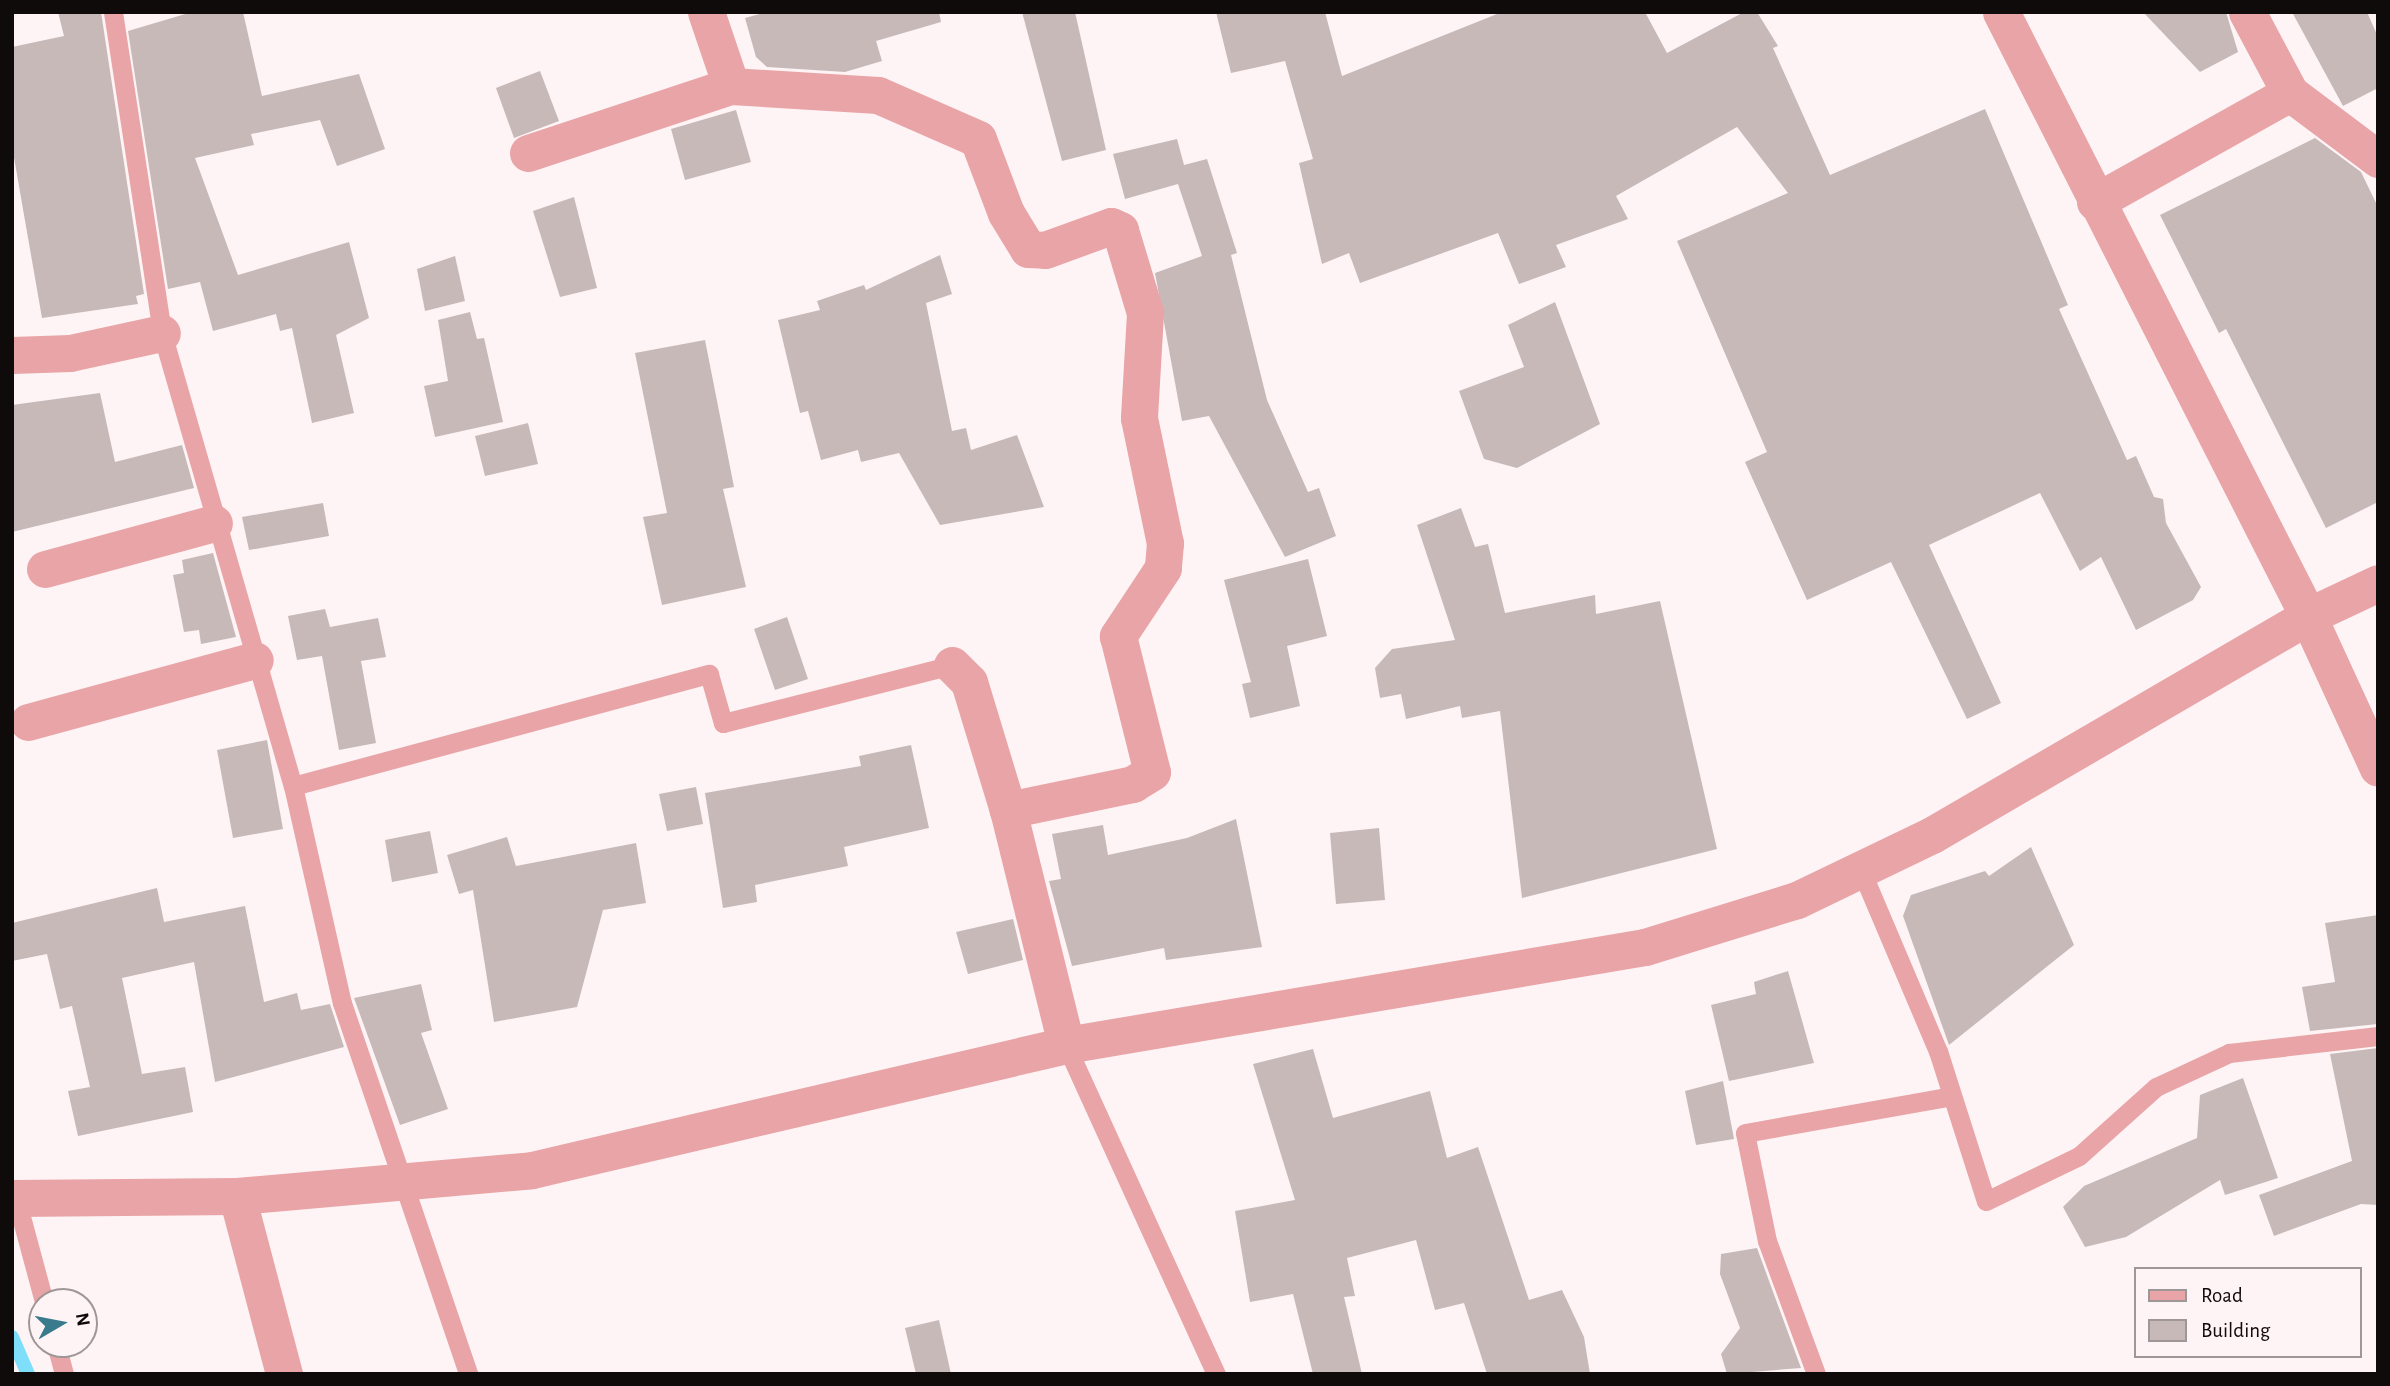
<!DOCTYPE html>
<html>
<head>
<meta charset="utf-8">
<style>
	body { margin:0 }
	#map { position:relative; width:2390px; height:1386px; overflow:hidden; background:#fef4f5; font-family:"Alegreya Sans",sans-serif }
	div>[style] { position:absolute }
	.stream>* { height:14px; margin:-7px; padding:0 7px; transform-origin:7px; border-radius:7px; background:#7fdefa }
	.building>* { inset:0; background:#c8b9b9 }
	.lane>* { height:19px; margin:-9.5px; padding:0 9.5px; transform-origin:9.5px; border-radius:9.5px; background:#e9a4a7 }
	.street>* { height:37px; margin:-18.5px; padding:0 18.5px; transform-origin:18.5px; border-radius:18.5px; background:#e9a4a7 }
	span { translate:-50% -50%; white-space:nowrap; text-align:center; line-height:1.15; -webkit-text-stroke:6px #fef4f5; paint-order:stroke }
	.frame { position:absolute; inset:0; border:14px solid #100b0b; pointer-events:none }
	.legend { position:absolute; left:2134px; top:1267px; width:228px; height:91px; box-sizing:border-box; background:#fef4f5; border:2px solid #9f9797; margin:0; padding:9px 12px; list-style:none; font-size:21px; color:#100b0b }
	.legend li { display:flex; align-items:center; gap:14px; height:35px }
	.legend b { width:35px; border:2px solid #9f9797 }
	.north { position:absolute; left:28px; top:1288px; width:70px; height:70px; box-sizing:border-box; background:#fef4f5; border:2px solid #9f9797; border-radius:50%; rotate:80deg; font-size:19px; font-weight:700; line-height:28px; text-align:center; color:#100b0b }
	.north::after { content:''; display:block; margin:auto; width:24px; height:32px; background:#397a8d; clip-path:polygon(50% 0,100% 100%,50% 72%,0 100%) }
</style>
</head>
<body>
<div id="map">
	<div class="stream">
		<i style="left:12px;top:1337px;width:40px;rotate:66.6deg"></i>
	</div>
	<div class="building">
		<i style="clip-path:polygon(58px 12px,101px 12px,144px 294px,136px 296px,138px 304px,42px 318px,12px 146px,12px 47px,64px 36px)"></i>
		<i style="clip-path:polygon(192px 12px,243px 12px,262px 96px,359px 74px,385px 149px,337px 166px,320px 120px,251px 134px,254px 145px,195px 158px,238px 275px,349px 242px,369px 318px,336px 335px,354px 413px,312px 423px,292px 328px,280px 331px,276px 314px,213px 331px,200px 282px,168px 289px,128px 31px)"></i>
		<i style="clip-path:polygon(767px 12px,939px 12px,941px 22px,876px 41px,882px 61px,845px 72px,767px 67px,756px 57px,745px 18px)"></i>
		<i style="clip-path:polygon(1022px 12px,1075px 12px,1106px 150px,1062px 161px)"></i>
		<i style="clip-path:polygon(1216px 12px,1325px 12px,1342px 76px,1502px 12px,1645px 12px,1667px 53px,1744px 12px,1757px 12px,1778px 46px,1773px 48px,1830px 175px,1985px 109px,2068px 305px,2059px 309px,2127px 460px,2136px 456px,2154px 497px,2163px 499px,2166px 523px,2201px 587px,2193px 600px,2136px 630px,2101px 557px,2080px 571px,2040px 493px,1929px 545px,2001px 703px,1967px 719px,1891px 562px,1807px 600px,1745px 462px,1767px 452px,1677px 241px,1788px 193px,1737px 127px,1616px 196px,1628px 219px,1556px 245px,1566px 267px,1519px 284px,1498px 233px,1360px 283px,1349px 253px,1322px 264px,1299px 163px,1313px 159px,1285px 61px,1231px 73px)"></i>
		<i style="clip-path:polygon(2143px 12px,2226px 12px,2238px 52px,2200px 72px)"></i>
		<i style="clip-path:polygon(2292px 12px,2367px 12px,2378px 37px,2378px 88px,2343px 106px)"></i>
		<i style="clip-path:polygon(540px 71px,559px 121px,514px 138px,496px 88px)"></i>
		<i style="clip-path:polygon(736px 110px,751px 162px,685px 180px,671px 129px)"></i>
		<i style="clip-path:polygon(2315px 138px,2361px 172px,2378px 207px,2378px 502px,2326px 528px,2226px 329px,2219px 333px,2160px 215px)"></i>
		<i style="clip-path:polygon(1177px 139px,1184px 165px,1207px 159px,1237px 253px,1231px 255px,1267px 400px,1308px 492px,1319px 488px,1336px 536px,1285px 557px,1209px 416px,1182px 421px,1155px 273px,1202px 256px,1178px 184px,1125px 199px,1113px 154px)"></i>
		<i style="clip-path:polygon(574px 197px,597px 288px,560px 297px,533px 211px)"></i>
		<i style="clip-path:polygon(940px 255px,952px 294px,926px 303px,952px 431px,966px 428px,971px 450px,1017px 435px,1044px 507px,940px 525px,899px 453px,861px 462px,858px 450px,821px 460px,808px 411px,800px 413px,778px 320px,820px 310px,817px 301px,864px 285px,866px 290px)"></i>
		<i style="clip-path:polygon(455px 256px,465px 301px,425px 311px,417px 269px)"></i>
		<i style="clip-path:polygon(1555px 302px,1600px 424px,1517px 468px,1484px 459px,1459px 391px,1524px 367px,1508px 325px)"></i>
		<i style="clip-path:polygon(470px 312px,477px 339px,484px 338px,503px 422px,435px 437px,424px 386px,448px 381px,438px 320px)"></i>
		<i style="clip-path:polygon(705px 340px,734px 487px,723px 489px,746px 587px,662px 605px,643px 517px,667px 513px,635px 353px)"></i>
		<i style="clip-path:polygon(100px 393px,115px 462px,182px 445px,194px 488px,12px 532px,12px 405px)"></i>
		<i style="clip-path:polygon(528px 423px,538px 464px,485px 476px,475px 436px)"></i>
		<i style="clip-path:polygon(323px 503px,329px 536px,249px 550px,242px 517px)"></i>
		<i style="clip-path:polygon(1461px 508px,1475px 547px,1488px 544px,1505px 613px,1595px 595px,1596px 614px,1660px 601px,1717px 849px,1522px 898px,1500px 711px,1462px 718px,1460px 706px,1406px 719px,1401px 694px,1380px 698px,1375px 668px,1392px 649px,1455px 640px,1417px 525px)"></i>
		<i style="clip-path:polygon(213px 553px,236px 637px,201px 644px,199px 630px,184px 632px,173px 575px,184px 573px,182px 560px)"></i>
		<i style="clip-path:polygon(1308px 559px,1327px 636px,1287px 646px,1300px 706px,1250px 718px,1242px 684px,1251px 682px,1224px 580px)"></i>
		<i style="clip-path:polygon(325px 609px,330px 627px,378px 618px,386px 657px,361px 661px,376px 743px,339px 750px,322px 656px,297px 660px,288px 616px)"></i>
		<i style="clip-path:polygon(787px 617px,808px 679px,775px 690px,754px 629px)"></i>
		<i style="clip-path:polygon(267px 740px,283px 829px,233px 838px,217px 750px)"></i>
		<i style="clip-path:polygon(911px 745px,929px 828px,844px 847px,848px 866px,755px 885px,757px 902px,723px 908px,705px 793px,861px 766px,859px 756px)"></i>
		<i style="clip-path:polygon(696px 787px,703px 824px,667px 831px,659px 794px)"></i>
		<i style="clip-path:polygon(1236px 819px,1262px 947px,1166px 960px,1164px 948px,1072px 966px,1049px 881px,1061px 879px,1052px 834px,1103px 825px,1108px 855px,1187px 838px)"></i>
		<i style="clip-path:polygon(1379px 828px,1385px 900px,1336px 904px,1330px 833px)"></i>
		<i style="clip-path:polygon(430px 831px,438px 873px,392px 882px,385px 840px)"></i>
		<i style="clip-path:polygon(507px 837px,516px 866px,636px 843px,646px 903px,603px 910px,577px 1007px,494px 1022px,473px 890px,459px 894px,447px 855px)"></i>
		<i style="clip-path:polygon(2031px 847px,2074px 945px,1949px 1045px,1903px 916px,1911px 895px,1985px 871px,1989px 876px)"></i>
		<i style="clip-path:polygon(157px 888px,164px 922px,245px 906px,264px 1002px,297px 993px,301px 1010px,330px 1004px,344px 1047px,215px 1082px,194px 962px,122px 978px,142px 1074px,185px 1067px,193px 1112px,78px 1136px,68px 1091px,90px 1087px,72px 1006px,60px 1009px,47px 954px,12px 961px,12px 923px)"></i>
		<i style="clip-path:polygon(2378px 915px,2378px 1024px,2310px 1031px,2302px 987px,2335px 982px,2325px 923px)"></i>
		<i style="clip-path:polygon(1013px 919px,1023px 960px,968px 974px,956px 932px)"></i>
		<i style="clip-path:polygon(1788px 971px,1814px 1063px,1729px 1081px,1711px 1005px,1756px 994px,1754px 982px)"></i>
		<i style="clip-path:polygon(421px 984px,432px 1030px,421px 1033px,448px 1109px,400px 1125px,354px 998px)"></i>
		<i style="clip-path:polygon(2378px 1048px,2378px 1205px,2361px 1204px,2274px 1236px,2259px 1195px,2352px 1161px,2330px 1054px)"></i>
		<i style="clip-path:polygon(1313px 1049px,1333px 1118px,1430px 1091px,1447px 1158px,1478px 1147px,1529px 1300px,1562px 1290px,1584px 1337px,1590px 1374px,1487px 1374px,1464px 1303px,1435px 1310px,1416px 1240px,1347px 1258px,1355px 1296px,1344px 1297px,1362px 1374px,1313px 1374px,1293px 1294px,1250px 1302px,1235px 1211px,1295px 1200px,1253px 1064px)"></i>
		<i style="clip-path:polygon(2243px 1078px,2278px 1178px,2225px 1195px,2220px 1180px,2126px 1237px,2085px 1247px,2063px 1207px,2084px 1186px,2197px 1138px,2200px 1095px)"></i>
		<i style="clip-path:polygon(1723px 1081px,1734px 1139px,1696px 1145px,1685px 1091px)"></i>
		<i style="clip-path:polygon(1757px 1248px,1801px 1368px,1727px 1374px,1721px 1354px,1740px 1328px,1720px 1274px,1721px 1254px)"></i>
		<i style="clip-path:polygon(939px 1320px,951px 1374px,916px 1374px,905px 1328px)"></i>
	</div>
	<div class="lane">
		<i style="left:113px;top:12px;width:325px;rotate:81.3deg"></i>
		<i style="left:162px;top:333px;width:472px;rotate:73.9deg"></i>
		<i style="left:293px;top:786px;width:222px;rotate:77.3deg"></i>
		<i style="left:342px;top:1003px;width:392px;rotate:71.2deg"></i>
		<i style="left:293px;top:786px;width:431px;rotate:-15.1deg"></i>
		<i style="left:709px;top:674px;width:51px;rotate:74.1deg"></i>
		<i style="left:723px;top:723px;width:236px;rotate:-14.2deg"></i>
		<i style="left:1861px;top:870px;width:197px;rotate:67deg"></i>
		<i style="left:1938px;top:1051px;width:157px;rotate:72.3deg"></i>
		<i style="left:1986px;top:1201px;width:103px;rotate:-25.8deg"></i>
		<i style="left:2079px;top:1156px;width:103px;rotate:-41.9deg"></i>
		<i style="left:2156px;top:1087px;width:81px;rotate:-25deg"></i>
		<i style="left:2229px;top:1053px;width:150px;rotate:-6.5deg"></i>
		<i style="left:1066px;top:1045px;width:362px;rotate:65.5deg"></i>
		<i style="left:16px;top:1198px;width:108px;rotate:74.9deg"></i>
		<i style="left:56px;top:1344px;width:31px;rotate:75deg"></i>
		<i style="left:1816px;top:1374px;width:142px;rotate:-110.2deg"></i>
		<i style="left:1767px;top:1241px;width:110px;rotate:-101.5deg"></i>
		<i style="left:1745px;top:1133px;width:210px;rotate:-10.1deg"></i>
	</div>
	<div class="street">
		<i style="left:706px;top:12px;width:78px;rotate:71.3deg"></i>
		<i style="left:731px;top:86px;width:147px;rotate:3.5deg"></i>
		<i style="left:878px;top:95px;width:109px;rotate:23.7deg"></i>
		<i style="left:978px;top:139px;width:79px;rotate:69.3deg"></i>
		<i style="left:1006px;top:213px;width:42px;rotate:58.6deg"></i>
		<i style="left:1028px;top:249px;width:17px;rotate:3deg"></i>
		<i style="left:1045px;top:250px;width:70px;rotate:-20deg"></i>
		<i style="left:1111px;top:226px;width:10px;rotate:24deg"></i>
		<i style="left:1120px;top:230px;width:87px;rotate:73.2deg"></i>
		<i style="left:1145px;top:313px;width:105px;rotate:93.3deg"></i>
		<i style="left:1139px;top:418px;width:128px;rotate:78.3deg"></i>
		<i style="left:1165px;top:543px;width:25px;rotate:95deg"></i>
		<i style="left:1163px;top:568px;width:82px;rotate:123.5deg"></i>
		<i style="left:1118px;top:636px;width:140px;rotate:76deg"></i>
		<i style="left:1152px;top:772px;width:22px;rotate:148deg"></i>
		<i style="left:1133px;top:784px;width:128px;rotate:168.3deg"></i>
		<i style="left:2001px;top:12px;width:678px;rotate:63.06deg"></i>
		<i style="left:2308px;top:616px;width:167px;rotate:65.3deg"></i>
		<i style="left:2247px;top:12px;width:92px;rotate:62deg"></i>
		<i style="left:2290px;top:93px;width:110px;rotate:36.9deg"></i>
		<i style="left:528px;top:153px;width:214px;rotate:-18.3deg"></i>
		<i style="left:2095px;top:202px;width:223px;rotate:-29.2deg"></i>
		<i style="left:12px;top:355px;width:58px;rotate:-2deg"></i>
		<i style="left:70px;top:353px;width:94px;rotate:-12.3deg"></i>
		<i style="left:45px;top:569px;width:175px;rotate:-15.2deg"></i>
		<i style="left:952px;top:665px;width:24px;rotate:45deg"></i>
		<i style="left:969px;top:682px;width:134px;rotate:73.1deg"></i>
		<i style="left:1008px;top:810px;width:242px;rotate:76.1deg"></i>
		<i style="left:28px;top:722px;width:235px;rotate:-15.3deg"></i>
		<i style="left:237px;top:1196px;width:184px;rotate:75.2deg"></i>
		<i style="left:12px;top:1198px;width:225px;rotate:-0.5deg"></i>
		<i style="left:237px;top:1196px;width:296px;rotate:-5deg"></i>
		<i style="left:532px;top:1170px;width:548px;rotate:-13.17deg"></i>
		<i style="left:1066px;top:1045px;width:587px;rotate:-9.61deg"></i>
		<i style="left:1645px;top:947px;width:159px;rotate:-17.2deg"></i>
		<i style="left:1797px;top:900px;width:150px;rotate:-25.7deg"></i>
		<i style="left:1932px;top:835px;width:435px;rotate:-30.2deg"></i>
		<i style="left:2308px;top:616px;width:77px;rotate:-25.2deg"></i>
	</div>
	<div class="frame"></div>
	<ul class="legend">
	<li><b style="height:9px;background:#e9a4a7"></b>Road</li>
	<li><b style="height:19px;background:#c8b9b9"></b>Building</li>
	</ul>
	<div class="north">N</div>
</div>
</body>
</html>
